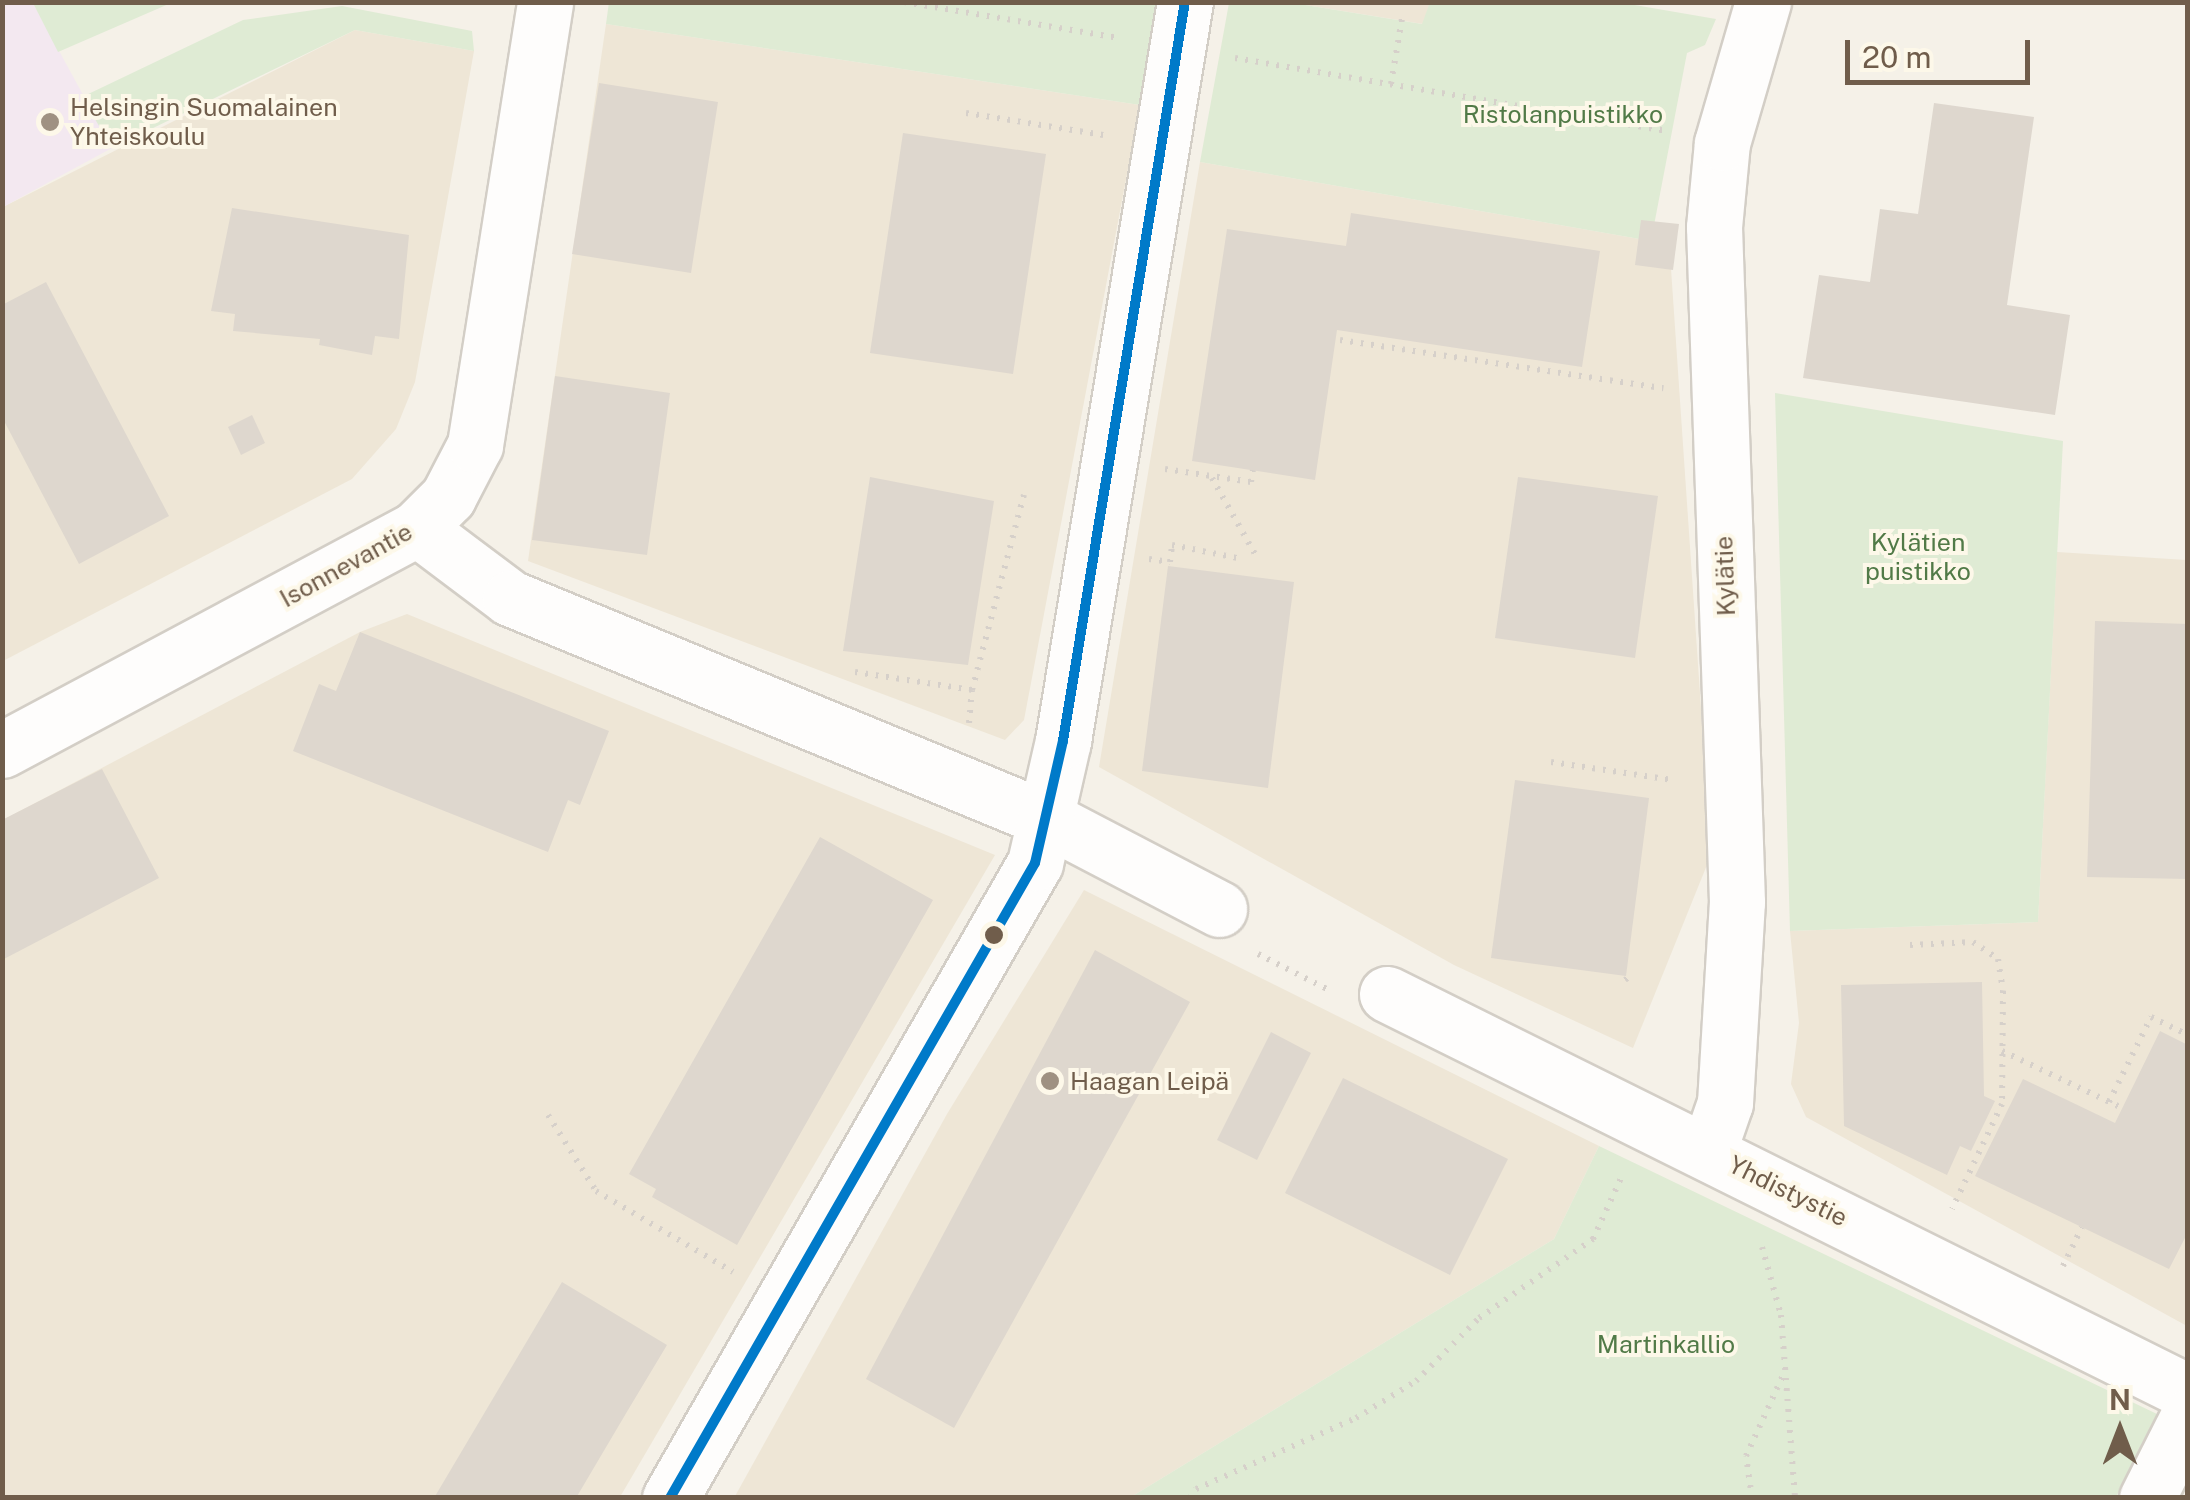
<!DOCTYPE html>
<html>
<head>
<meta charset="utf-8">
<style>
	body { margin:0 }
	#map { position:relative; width:2190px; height:1500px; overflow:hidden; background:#f5f1e8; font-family:"Public Sans",sans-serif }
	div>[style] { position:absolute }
	.residential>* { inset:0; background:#eee6d6 }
	.education>* { inset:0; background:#f3e8f0 }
	.green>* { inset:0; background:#dfebd4 }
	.building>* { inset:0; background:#ded7ce }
	.path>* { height:6px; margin-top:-3px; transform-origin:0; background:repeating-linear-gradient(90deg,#d6d0ca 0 2.5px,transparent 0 10.5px) }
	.roads { filter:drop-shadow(2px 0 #d3cec6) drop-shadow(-2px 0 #d3cec6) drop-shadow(0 2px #d3cec6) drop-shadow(0 -2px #d3cec6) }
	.minor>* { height:55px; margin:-27.5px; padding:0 27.5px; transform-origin:27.5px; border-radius:27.5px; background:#fefdfc }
	.bus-1>* { height:10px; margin:-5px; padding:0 5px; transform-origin:5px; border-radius:5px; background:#007ac9 }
	.dots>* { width:28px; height:28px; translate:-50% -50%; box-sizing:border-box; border:5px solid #fdf8e9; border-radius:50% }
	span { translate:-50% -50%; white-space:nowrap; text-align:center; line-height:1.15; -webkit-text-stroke:8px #fdf8e9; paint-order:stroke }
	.poi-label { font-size:25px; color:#705d4b }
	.left { translate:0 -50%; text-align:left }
	.park-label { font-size:25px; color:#517a47 }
	.street-label { font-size:25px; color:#705d4b }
	.frame { position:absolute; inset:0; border:5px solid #705d4b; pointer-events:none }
	.north { position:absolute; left:2070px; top:1380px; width:100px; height:100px; -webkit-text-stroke:8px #fdf8e9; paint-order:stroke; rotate:0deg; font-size:28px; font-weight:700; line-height:40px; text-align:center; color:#705d4b }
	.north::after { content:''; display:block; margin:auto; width:35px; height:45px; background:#705d4b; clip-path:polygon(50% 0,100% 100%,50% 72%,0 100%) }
	.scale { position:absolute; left:1845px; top:40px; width:185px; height:45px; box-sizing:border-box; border:5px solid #705d4b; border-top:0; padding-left:12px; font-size:30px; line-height:35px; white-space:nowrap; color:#705d4b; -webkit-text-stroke:8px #fdf8e9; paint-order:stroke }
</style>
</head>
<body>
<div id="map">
	<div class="residential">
		<i style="clip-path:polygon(1293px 3px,1430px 3px,1423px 24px)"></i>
		<i style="clip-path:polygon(606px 24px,1140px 105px,1024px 720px,1005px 740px,528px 561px)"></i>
		<i style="clip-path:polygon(355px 30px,474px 51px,415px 382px,396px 429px,352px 479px,3px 661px,3px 207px)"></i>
		<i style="clip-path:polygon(1200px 162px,1651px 241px,1670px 254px,1711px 855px,1633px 1048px,1454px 965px,1099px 767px)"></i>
		<i style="clip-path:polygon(2057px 552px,2187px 560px,2187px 1326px,1806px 1117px,1791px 1084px,1799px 1023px,1790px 931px,2038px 922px)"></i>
		<i style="clip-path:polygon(407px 614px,995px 855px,620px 1497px,3px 1498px,3px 820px,360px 632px)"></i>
		<i style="clip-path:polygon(1084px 890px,1599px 1146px,1554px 1239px,1131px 1497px,734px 1498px,947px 1114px)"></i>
	</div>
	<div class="education">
		<i style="clip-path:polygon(3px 3px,33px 3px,112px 148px,3px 207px)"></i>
	</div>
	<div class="green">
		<i style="clip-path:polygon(609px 2px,1156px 2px,1156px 3px,1140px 105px,606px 24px)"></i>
		<i style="clip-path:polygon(1430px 2px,1623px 3px,1716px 19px,1705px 45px,1687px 53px,1651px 241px,1200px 162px,1229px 3px,1293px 3px,1422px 24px)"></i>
		<i style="clip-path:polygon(33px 3px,171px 3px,58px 52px)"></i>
		<i style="clip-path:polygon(342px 6px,472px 31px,474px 51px,355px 30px,112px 148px,82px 97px,243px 20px)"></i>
		<i style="clip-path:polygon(1775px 393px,2063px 441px,2038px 922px,1790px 931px)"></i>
		<i style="clip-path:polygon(1599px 1146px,2157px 1414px,2116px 1497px,1131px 1497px,1554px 1239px)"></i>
	</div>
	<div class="building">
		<i style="clip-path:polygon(599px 83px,718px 102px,691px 273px,572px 254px)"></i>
		<i style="clip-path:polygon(1934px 103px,2034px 117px,2007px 305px,2070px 315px,2055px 415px,1803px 378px,1819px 275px,1870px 282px,1880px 209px,1918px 214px)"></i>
		<i style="clip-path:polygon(903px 133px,1046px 154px,1013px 374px,870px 353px)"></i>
		<i style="clip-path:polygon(232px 208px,409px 235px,399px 339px,375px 336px,372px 355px,319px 345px,320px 339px,233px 331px,235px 314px,211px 311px)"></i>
		<i style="clip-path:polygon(1351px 213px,1600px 251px,1582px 367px,1337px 330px,1315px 480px,1192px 461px,1227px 229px,1346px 246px)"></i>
		<i style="clip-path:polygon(1641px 220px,1679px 224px,1673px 270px,1635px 265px)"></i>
		<i style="clip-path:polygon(46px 282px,169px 516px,79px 564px,2px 417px,2px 305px)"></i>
		<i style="clip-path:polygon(555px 376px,670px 393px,647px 555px,532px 540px)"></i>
		<i style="clip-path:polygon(252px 415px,265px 443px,241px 455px,228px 427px)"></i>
		<i style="clip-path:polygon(870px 477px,994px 501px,968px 665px,843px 651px)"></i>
		<i style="clip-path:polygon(1518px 477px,1658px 496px,1635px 658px,1495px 638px)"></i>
		<i style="clip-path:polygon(1168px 566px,1294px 582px,1268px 788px,1142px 771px)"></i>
		<i style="clip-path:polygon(2095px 621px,2188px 624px,2188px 879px,2087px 877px)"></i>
		<i style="clip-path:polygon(360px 632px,609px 731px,580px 805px,568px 800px,548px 852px,293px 751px,319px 684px,336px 691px)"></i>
		<i style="clip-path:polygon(102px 769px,159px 878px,2px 960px,2px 820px)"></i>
		<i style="clip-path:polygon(1515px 780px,1649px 798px,1626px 976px,1491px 958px)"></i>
		<i style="clip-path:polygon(820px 837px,933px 900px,737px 1245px,652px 1197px,656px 1189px,629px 1174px)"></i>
		<i style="clip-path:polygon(1095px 950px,1190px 1002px,954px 1428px,866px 1379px)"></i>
		<i style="clip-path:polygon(1982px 982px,1984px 1096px,1995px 1101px,1971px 1151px,1960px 1146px,1947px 1175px,1844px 1126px,1841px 985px)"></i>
		<i style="clip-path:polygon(2160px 1031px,2188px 1045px,2188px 1232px,2169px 1269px,1975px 1176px,2023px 1079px,2115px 1123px)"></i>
		<i style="clip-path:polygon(1271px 1032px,1311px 1053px,1257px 1160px,1217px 1140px)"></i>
		<i style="clip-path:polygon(1343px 1078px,1508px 1159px,1450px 1275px,1285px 1193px)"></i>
		<i style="clip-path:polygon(562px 1282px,667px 1345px,628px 1410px,576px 1498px,434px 1498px)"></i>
	</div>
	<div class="path">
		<i style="left:904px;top:2px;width:218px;rotate:9.5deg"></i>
		<i style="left:1235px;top:58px;width:438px;rotate:9.6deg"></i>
		<i style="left:1391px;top:84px;width:67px;rotate:-80.5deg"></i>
		<i style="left:966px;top:113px;width:139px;rotate:9.1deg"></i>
		<i style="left:1340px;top:340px;width:327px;rotate:8.5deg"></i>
		<i style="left:1165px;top:469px;width:87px;rotate:8.6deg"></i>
		<i style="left:1251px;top:482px;width:12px;rotate:-81deg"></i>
		<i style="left:1212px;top:478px;width:87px;rotate:60.5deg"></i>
		<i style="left:1149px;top:559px;width:21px;rotate:8deg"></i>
		<i style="left:1170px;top:562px;width:17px;rotate:-83deg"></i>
		<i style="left:1172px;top:545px;width:71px;rotate:11.3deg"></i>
		<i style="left:855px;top:672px;width:118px;rotate:8.7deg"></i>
		<i style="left:972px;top:690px;width:202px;rotate:-75.1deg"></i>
		<i style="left:969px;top:723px;width:33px;rotate:-85deg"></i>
		<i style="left:1551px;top:762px;width:123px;rotate:8.4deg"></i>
		<i style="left:1910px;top:945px;width:63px;rotate:-2.7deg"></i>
		<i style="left:1973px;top:942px;width:30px;rotate:34deg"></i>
		<i style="left:1998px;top:959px;width:32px;rotate:81deg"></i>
		<i style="left:2003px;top:991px;width:113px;rotate:90.5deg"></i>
		<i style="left:2002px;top:1104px;width:116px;rotate:115.5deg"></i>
		<i style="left:1258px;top:954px;width:82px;rotate:26.9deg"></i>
		<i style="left:1625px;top:980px;width:6px;rotate:-39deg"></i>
		<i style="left:2002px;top:1051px;width:133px;rotate:25.4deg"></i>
		<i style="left:2109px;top:1102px;width:95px;rotate:-63.7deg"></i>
		<i style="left:2151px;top:1017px;width:41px;rotate:25.9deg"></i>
		<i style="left:548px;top:1115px;width:90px;rotate:57.7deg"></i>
		<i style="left:596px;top:1191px;width:159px;rotate:30.6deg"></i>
		<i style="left:1762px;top:1247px;width:71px;rotate:74.4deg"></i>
		<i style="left:1781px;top:1315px;width:184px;rotate:85.6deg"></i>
		<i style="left:2063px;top:1266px;width:43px;rotate:-64deg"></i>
		<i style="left:1190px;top:1498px;width:11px;rotate:-56deg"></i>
		<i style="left:1196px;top:1489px;width:175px;rotate:-23.9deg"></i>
		<i style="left:1356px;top:1418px;width:70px;rotate:-31.7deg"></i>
		<i style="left:1416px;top:1381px;width:89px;rotate:-45deg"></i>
		<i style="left:1479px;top:1318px;width:139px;rotate:-34.7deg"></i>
		<i style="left:1593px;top:1239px;width:69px;rotate:-65.3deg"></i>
		<i style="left:1752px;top:1498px;width:42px;rotate:-98.1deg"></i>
		<i style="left:1746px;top:1456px;width:91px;rotate:-65.4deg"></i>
	</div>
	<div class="roads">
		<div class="minor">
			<i style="left:417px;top:528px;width:116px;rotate:37deg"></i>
			<i style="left:510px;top:598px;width:583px;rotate:22.39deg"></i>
			<i style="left:1049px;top:820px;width:192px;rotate:27.6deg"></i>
			<i style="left:2px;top:750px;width:471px;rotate:-28.1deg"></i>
			<i style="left:417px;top:528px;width:44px;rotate:-45deg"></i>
			<i style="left:448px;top:497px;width:59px;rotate:-62.6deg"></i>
			<i style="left:475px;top:445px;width:448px;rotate:-81deg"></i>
			<i style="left:1387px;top:994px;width:894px;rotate:26.42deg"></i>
			<i style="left:1708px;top:1152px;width:52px;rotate:-70.9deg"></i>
			<i style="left:1725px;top:1103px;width:201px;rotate:-86.6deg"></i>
			<i style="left:1737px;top:902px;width:675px;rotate:-91.95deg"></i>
			<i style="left:1714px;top:227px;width:84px;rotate:-84.6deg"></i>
			<i style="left:1722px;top:143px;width:147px;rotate:-73.8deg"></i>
			<i style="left:670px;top:1498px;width:732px;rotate:-60.11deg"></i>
			<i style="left:1035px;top:863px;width:125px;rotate:-77.1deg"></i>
			<i style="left:1063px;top:741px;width:749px;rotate:-80.63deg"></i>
			<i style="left:2147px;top:1498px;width:91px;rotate:-63.2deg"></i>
		</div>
	</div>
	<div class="bus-1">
		<i style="left:670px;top:1498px;width:732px;rotate:-60.11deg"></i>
		<i style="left:1035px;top:863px;width:125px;rotate:-77.1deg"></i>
		<i style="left:1063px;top:741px;width:749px;rotate:-80.63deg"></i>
	</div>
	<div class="dots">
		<i style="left:50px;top:122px;background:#9f9182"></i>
		<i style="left:994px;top:935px;background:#705d4b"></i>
		<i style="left:1050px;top:1081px;background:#9f9182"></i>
	</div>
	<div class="poi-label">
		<span class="left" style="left:70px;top:122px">Helsingin Suomalainen<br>Yhteiskoulu</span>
		<span class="left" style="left:1070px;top:1081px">Haagan Leipä</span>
	</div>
	<div class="park-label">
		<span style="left:1563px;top:114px">Ristolanpuistikko</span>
		<span style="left:1918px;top:557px">Kylätien<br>puistikko</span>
		<span style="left:1666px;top:1344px">Martinkallio</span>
	</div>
	<div class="street-label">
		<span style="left:346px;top:565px;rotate:-29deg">Isonnevantie</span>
		<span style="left:1725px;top:576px;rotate:-92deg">Kylätie</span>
		<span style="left:1788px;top:1191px;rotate:26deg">Yhdistystie</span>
	</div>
	<div class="frame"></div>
	<div class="north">N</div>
	<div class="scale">20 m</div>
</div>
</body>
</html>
